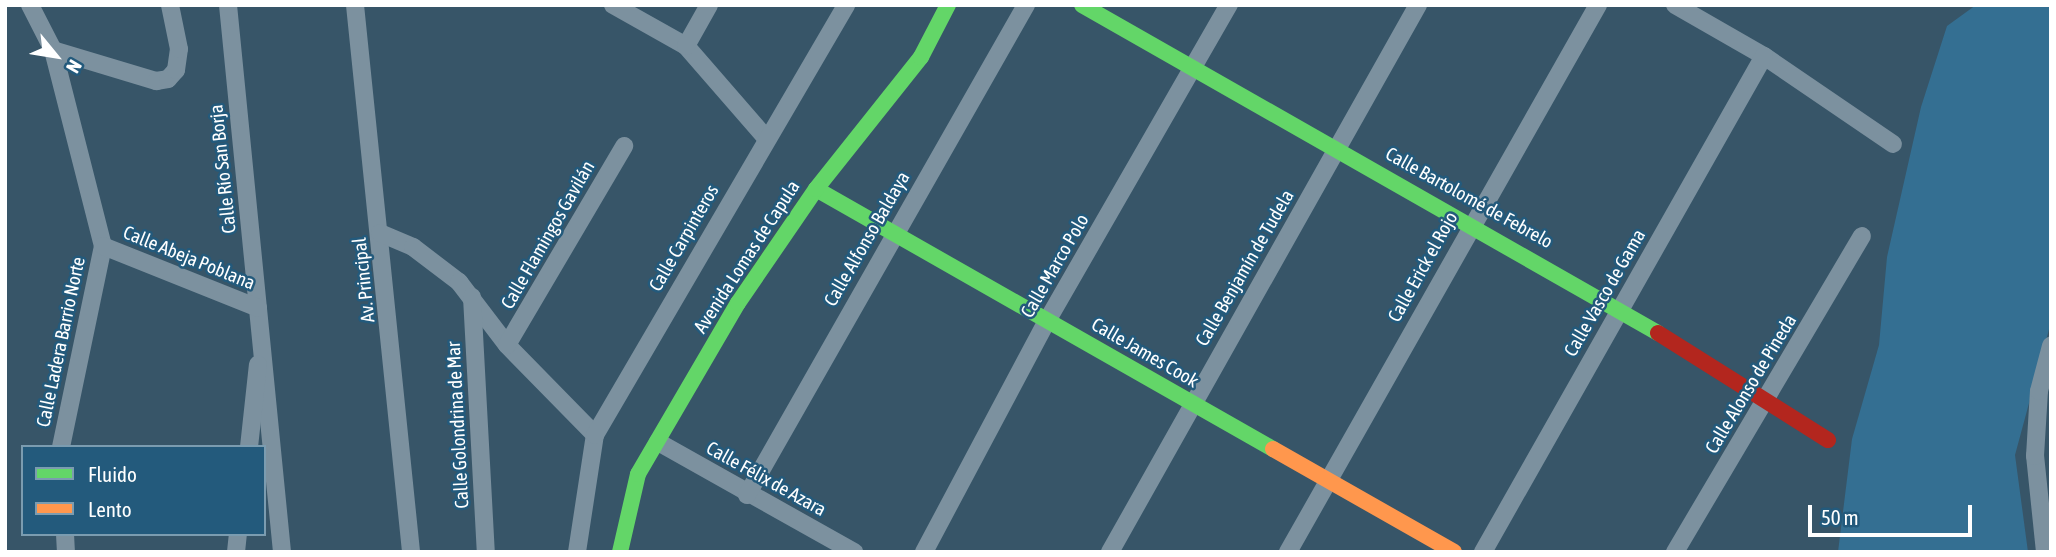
<!DOCTYPE html>
<html>
<head>
<meta charset="utf-8">
<style>
	body { margin:0 }
	#map { position:relative; width:2056px; height:557px; overflow:hidden; background:#375568; font-family:"Asap Condensed",sans-serif }
	div>[style] { position:absolute }
	.green>* { inset:0; background:#346f92 }
	.street>* { height:18px; margin:-9px; padding:0 9px; transform-origin:9px; border-radius:9px; background:#7c919f }
	.fast>* { height:16px; margin:-8px; padding:0 8px; transform-origin:8px; border-radius:8px; background:#63d668 }
	.slow>* { height:16px; margin:-8px; padding:0 8px; transform-origin:8px; border-radius:8px; background:#ff974d }
	.jam>* { height:16px; margin:-8px; padding:0 8px; transform-origin:8px; border-radius:8px; background:#b3261e }
	span { translate:-50% -50%; white-space:nowrap; text-align:center; line-height:1.15; -webkit-text-stroke:5px #235a7c; paint-order:stroke }
	.street-label { font-size:19px; color:#fff }
	.frame { position:absolute; inset:0; border:7px solid #fff; pointer-events:none }
	.legend { position:absolute; left:21px; top:445px; width:245px; height:91px; box-sizing:border-box; background:#235a7c; border:2px solid #7b9cb0; margin:0; padding:9px 12px; list-style:none; font-size:21px; color:#fff }
	.legend li { display:flex; align-items:center; gap:14px; height:35px }
	.legend b { width:35px; border:2px solid #7b9cb0 }
	.north { position:absolute; left:21px; top:21px; width:70px; height:70px; -webkit-text-stroke:5px #235a7c; paint-order:stroke; rotate:120deg; font-size:19px; font-weight:700; line-height:28px; text-align:center; color:#fff }
	.north::after { content:''; display:block; margin:auto; width:24px; height:32px; background:#fff; clip-path:polygon(50% 0,100% 100%,50% 72%,0 100%) }
	.scale { position:absolute; left:1808px; top:505px; width:164px; height:32px; box-sizing:border-box; border:4px solid #fff; border-top:0; padding-left:9px; font-size:21px; line-height:24px; white-space:nowrap; color:#fff; -webkit-text-stroke:5px #235a7c; paint-order:stroke }
</style>
</head>
<body>
<div id="map">
	<div class="green">
		<i style="clip-path:polygon(1976px 5px,2051px 5px,2051px 322px,2015px 455px,2028px 552px,1838px 552px,1852px 439px,1879px 345px,1887px 257px,1921px 107px,1947px 26px)"></i>
	</div>
	<div class="street">
		<i style="left:30px;top:5px;width:51px;rotate:62.9deg"></i>
		<i style="left:53px;top:50px;width:202px;rotate:75.7deg"></i>
		<i style="left:103px;top:246px;width:205px;rotate:101.8deg"></i>
		<i style="left:228px;top:5px;width:550px;rotate:84.36deg"></i>
		<i style="left:355px;top:5px;width:550px;rotate:84.15deg"></i>
		<i style="left:613px;top:5px;width:84px;rotate:29.3deg"></i>
		<i style="left:686px;top:46px;width:122px;rotate:49deg"></i>
		<i style="left:1675px;top:5px;width:103px;rotate:29.8deg"></i>
		<i style="left:1764px;top:56px;width:156px;rotate:34.3deg"></i>
		<i style="left:686px;top:46px;width:47px;rotate:-60.7deg"></i>
		<i style="left:53px;top:50px;width:108px;rotate:16.8deg"></i>
		<i style="left:156px;top:81px;width:12px;rotate:-9deg"></i>
		<i style="left:168px;top:79px;width:12px;rotate:-48deg"></i>
		<i style="left:176px;top:70px;width:21px;rotate:-82deg"></i>
		<i style="left:179px;top:49px;width:45px;rotate:-101.6deg"></i>
		<i style="left:380px;top:233px;width:36px;rotate:23deg"></i>
		<i style="left:413px;top:247px;width:58px;rotate:37.3deg"></i>
		<i style="left:459px;top:282px;width:79px;rotate:52.7deg"></i>
		<i style="left:507px;top:345px;width:126px;rotate:45.6deg"></i>
		<i style="left:103px;top:246px;width:167px;rotate:21.8deg"></i>
		<i style="left:472px;top:297px;width:255px;rotate:86.9deg"></i>
		<i style="left:507px;top:345px;width:231px;rotate:-59.5deg"></i>
		<i style="left:658px;top:442px;width:225px;rotate:29.3deg"></i>
		<i style="left:249px;top:447px;width:83px;rotate:-83.8deg"></i>
		<i style="left:747px;top:495px;width:564px;rotate:-60.34deg"></i>
		<i style="left:65px;top:534px;width:18px;rotate:87deg"></i>
		<i style="left:236px;top:552px;width:18px;rotate:-84deg"></i>
		<i style="left:577px;top:552px;width:118px;rotate:-81.3deg"></i>
		<i style="left:595px;top:435px;width:498px;rotate:-59.7deg"></i>
		<i style="left:924px;top:552px;width:262px;rotate:-62deg"></i>
		<i style="left:1047px;top:321px;width:365px;rotate:-60.1deg"></i>
		<i style="left:1110px;top:552px;width:628px;rotate:-60.62deg"></i>
		<i style="left:1288px;top:552px;width:629px;rotate:-60.46deg"></i>
		<i style="left:1483px;top:552px;width:570px;rotate:-60.47deg"></i>
		<i style="left:1675px;top:552px;width:367px;rotate:-59.4deg"></i>
		<i style="left:2045px;top:552px;width:97px;rotate:-95.9deg"></i>
		<i style="left:2035px;top:456px;width:65px;rotate:-86.5deg"></i>
		<i style="left:2039px;top:391px;width:47px;rotate:-75.1deg"></i>
	</div>
	<div class="fast">
		<i style="left:1082px;top:5px;width:663px;rotate:29.66deg"></i>
		<i style="left:816px;top:189px;width:526px;rotate:29.64deg"></i>
		<i style="left:620px;top:552px;width:80px;rotate:-77deg"></i>
		<i style="left:638px;top:474px;width:198px;rotate:-59.7deg"></i>
		<i style="left:738px;top:303px;width:138px;rotate:-55.6deg"></i>
		<i style="left:816px;top:189px;width:169px;rotate:-51.5deg"></i>
		<i style="left:921px;top:57px;width:59px;rotate:-62.6deg"></i>
	</div>
	<div class="slow">
		<i style="left:1273px;top:449px;width:208px;rotate:29.6deg"></i>
	</div>
	<div class="jam">
		<i style="left:1658px;top:333px;width:201px;rotate:32.2deg"></i>
	</div>
	<div class="street-label">
		<span style="left:223px;top:169px;rotate:-96deg">Calle Río San Borja</span>
		<span style="left:1469px;top:198px;rotate:29deg">Calle Bartolomé de Febrelo</span>
		<span style="left:548px;top:235px;rotate:-60deg">Calle Flamingos Gavilán</span>
		<span style="left:684px;top:238px;rotate:-60deg">Calle Carpinteros</span>
		<span style="left:867px;top:239px;rotate:-60deg">Calle Alfonso Baldaya</span>
		<span style="left:747px;top:257px;rotate:-57deg">Avenida Lomas de Capula</span>
		<span style="left:189px;top:258px;rotate:22deg">Calle Abeja Poblana</span>
		<span style="left:1055px;top:266px;rotate:-60deg">Calle Marco Polo</span>
		<span style="left:1423px;top:267px;rotate:-61deg">Calle Erick el Rojo</span>
		<span style="left:1245px;top:268px;rotate:-60deg">Calle Benjamín de Tudela</span>
		<span style="left:364px;top:280px;rotate:-96deg">Av. Principal</span>
		<span style="left:1605px;top:293px;rotate:-60deg">Calle Vasco de Gama</span>
		<span style="left:61px;top:342px;rotate:-78deg">Calle Ladera Barrio Norte</span>
		<span style="left:1145px;top:353px;rotate:30deg">Calle James Cook</span>
		<span style="left:1751px;top:384px;rotate:-59deg">Calle Alonso de Pineda</span>
		<span style="left:458px;top:425px;rotate:-93deg">Calle Golondrina de Mar</span>
		<span style="left:766px;top:479px;rotate:29deg">Calle Félix de Azara</span>
	</div>
	<div class="frame"></div>
	<ul class="legend">
	<li><b style="height:9px;background:#63d668"></b>Fluido</li>
	<li><b style="height:9px;background:#ff974d"></b>Lento</li>
	</ul>
	<div class="north">N</div>
	<div class="scale">50 m</div>
</div>
</body>
</html>
